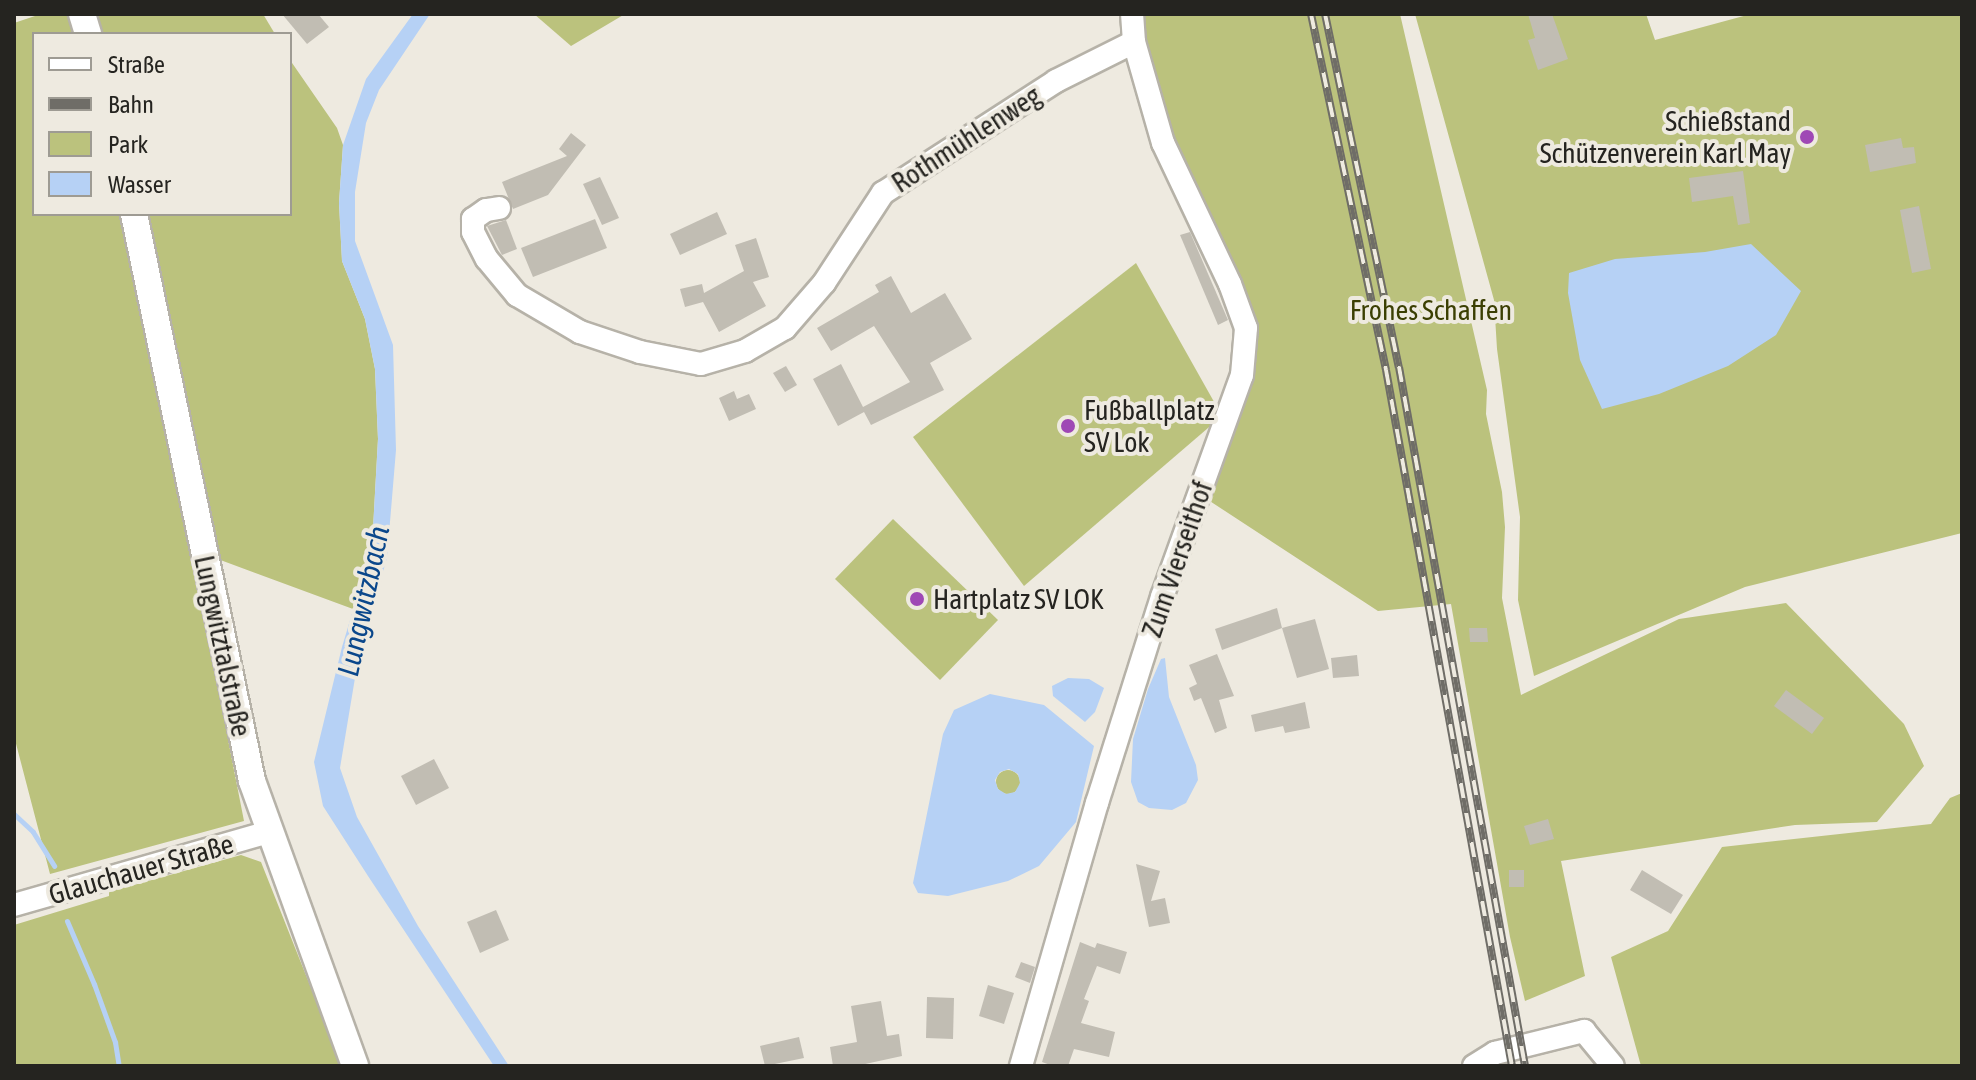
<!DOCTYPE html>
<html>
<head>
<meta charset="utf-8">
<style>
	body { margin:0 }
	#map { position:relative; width:1976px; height:1080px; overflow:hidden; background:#eeeae0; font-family:"Asap Condensed",sans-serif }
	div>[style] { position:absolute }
	.green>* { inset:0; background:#bbc27d }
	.round { border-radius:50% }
	.water>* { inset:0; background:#b6d1f5 }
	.stream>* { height:5px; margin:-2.5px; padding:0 2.5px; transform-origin:2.5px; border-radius:2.5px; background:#b6d1f5 }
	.building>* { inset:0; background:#c1bdb3 }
	.roads { filter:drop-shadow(2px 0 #b6b2a8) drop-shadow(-2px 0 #b6b2a8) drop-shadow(0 2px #b6b2a8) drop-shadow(0 -2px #b6b2a8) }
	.minor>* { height:22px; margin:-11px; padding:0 11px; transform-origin:11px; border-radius:11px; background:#fff }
	.major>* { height:26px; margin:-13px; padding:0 13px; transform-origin:13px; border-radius:13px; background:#fff }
	.rail>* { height:8px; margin-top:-4px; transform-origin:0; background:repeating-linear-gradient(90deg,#eeeae0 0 15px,#6f6d67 0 30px); box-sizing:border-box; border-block:2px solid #6f6d67 }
	.dots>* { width:22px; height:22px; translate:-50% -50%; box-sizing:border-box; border:4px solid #eeeae0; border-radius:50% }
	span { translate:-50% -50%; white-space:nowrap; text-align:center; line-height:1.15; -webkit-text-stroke:8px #eeeae0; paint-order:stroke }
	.poi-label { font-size:28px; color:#252420 }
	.right { translate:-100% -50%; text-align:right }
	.left { translate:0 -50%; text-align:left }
	.street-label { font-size:28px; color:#252420 }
	.park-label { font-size:28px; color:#3b3f03 }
	.water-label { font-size:30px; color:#0a478b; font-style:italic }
	.frame { position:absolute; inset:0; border:16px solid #252420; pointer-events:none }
	.legend { position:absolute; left:32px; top:32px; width:260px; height:184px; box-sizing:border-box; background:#eeeae0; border:2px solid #9e9b93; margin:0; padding:10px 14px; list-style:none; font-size:24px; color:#252420 }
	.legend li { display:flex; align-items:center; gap:16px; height:40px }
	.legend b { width:40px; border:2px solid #9e9b93 }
</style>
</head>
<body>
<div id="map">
	<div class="green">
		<i style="clip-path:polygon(41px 14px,69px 14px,74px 34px,34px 34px,34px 214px,119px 214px,143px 307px,244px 821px,50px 874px,14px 736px,14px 23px)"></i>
		<i style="clip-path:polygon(93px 14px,263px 14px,275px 34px,98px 34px)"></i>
		<i style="clip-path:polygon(534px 14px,625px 14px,571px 46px)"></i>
		<i style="clip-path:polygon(1132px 14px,1400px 14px,1487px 390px,1486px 414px,1502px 492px,1505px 527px,1502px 598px,1521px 695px,1679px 619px,1786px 603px,1904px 724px,1924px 766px,1877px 822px,1795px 825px,1561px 861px,1585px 976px,1525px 1001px,1510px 937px,1451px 604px,1378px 611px,1199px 494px,1246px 328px,1163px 143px)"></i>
		<i style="clip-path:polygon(1415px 14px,1646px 14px,1655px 40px,1751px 14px,1962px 14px,1962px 533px,1745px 587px,1534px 676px,1518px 600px,1520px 517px,1497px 349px,1494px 300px)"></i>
		<i style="clip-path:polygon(290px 60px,337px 128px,343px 145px,339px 203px,342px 261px,365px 319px,375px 369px,378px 439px,372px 547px,353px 609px,215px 558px,188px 402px,144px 214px,290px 214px)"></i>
		<i style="clip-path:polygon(1136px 263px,1222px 416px,1024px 586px,913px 437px)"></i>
		<i style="clip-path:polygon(893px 519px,998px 620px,940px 680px,835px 579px)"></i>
		<i class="round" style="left:996px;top:770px;width:24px;height:24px"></i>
		<i style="clip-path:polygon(1962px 793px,1962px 1066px,1641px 1066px,1611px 957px,1668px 931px,1722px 847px,1931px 824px,1950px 798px)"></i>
		<i style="clip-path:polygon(241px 855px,261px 862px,342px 1066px,14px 1066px,14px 925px,109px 896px,109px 892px)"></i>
	</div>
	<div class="water">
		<i style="clip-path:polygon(413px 14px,430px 14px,379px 90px,366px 123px,355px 192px,355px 241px,393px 345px,396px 450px,387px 558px,359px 654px,340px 768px,357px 817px,418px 926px,509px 1066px,494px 1066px,368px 876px,323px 806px,314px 762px,342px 647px,372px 547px,378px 439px,375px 369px,365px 319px,342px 261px,339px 203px,343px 145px,366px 79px)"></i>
		<i style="clip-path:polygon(1751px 244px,1801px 291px,1776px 335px,1728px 366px,1659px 394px,1602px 409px,1580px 360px,1568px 293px,1569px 273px,1615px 259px,1705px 252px)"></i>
		<i style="clip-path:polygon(1165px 658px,1169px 697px,1196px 765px,1198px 780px,1186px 803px,1172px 810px,1149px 808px,1138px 802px,1131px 782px,1133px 739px,1148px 689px,1161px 659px)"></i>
		<i style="clip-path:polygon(1068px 678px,1089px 679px,1104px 688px,1095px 712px,1085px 722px,1053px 696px,1052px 686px)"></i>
		<i style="clip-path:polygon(evenodd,990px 694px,1044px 705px,1094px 746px,1076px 822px,1039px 866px,1008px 881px,948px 896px,918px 893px,913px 883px,943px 734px,954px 710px,990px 694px,1009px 769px,1018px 774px,1020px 783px,1015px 792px,1006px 794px,998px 789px,995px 780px,1000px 772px,1009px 769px)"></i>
	</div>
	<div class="stream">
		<i style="left:14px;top:814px;width:26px;rotate:43deg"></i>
		<i style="left:33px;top:832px;width:40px;rotate:58deg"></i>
		<i style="left:67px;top:921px;width:69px;rotate:66.8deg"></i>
		<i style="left:94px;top:984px;width:62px;rotate:70.1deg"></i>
		<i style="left:115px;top:1042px;width:24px;rotate:81deg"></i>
	</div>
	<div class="building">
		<i style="clip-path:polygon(282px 14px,318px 14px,329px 27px,307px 44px)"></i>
		<i style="clip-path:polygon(1528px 14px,1552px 14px,1568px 59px,1538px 70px,1528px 40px,1535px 38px)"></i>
		<i style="clip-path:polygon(571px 133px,586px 145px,548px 195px,513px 209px,502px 182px,567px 156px,559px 149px)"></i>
		<i style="clip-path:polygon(1901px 138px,1903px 148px,1914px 147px,1916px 163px,1870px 172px,1865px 145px)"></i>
		<i style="clip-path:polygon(1743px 171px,1750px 223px,1738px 225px,1733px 196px,1692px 202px,1689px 178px)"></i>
		<i style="clip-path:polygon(600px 177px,619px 218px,602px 225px,583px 184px)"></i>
		<i style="clip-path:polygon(1919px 206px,1931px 269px,1912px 273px,1900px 210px)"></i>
		<i style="clip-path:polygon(717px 212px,727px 234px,680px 255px,670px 234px)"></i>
		<i style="clip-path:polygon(595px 219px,607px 248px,533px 277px,521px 248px)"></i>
		<i style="clip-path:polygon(506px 220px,517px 249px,502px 255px,487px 226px)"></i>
		<i style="clip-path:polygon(1190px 232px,1228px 320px,1218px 325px,1180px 235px)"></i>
		<i style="clip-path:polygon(756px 238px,769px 277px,753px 282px,766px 306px,719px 332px,703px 302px,685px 307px,680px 289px,702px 284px,704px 293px,744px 271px,735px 245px)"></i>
		<i style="clip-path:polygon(891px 276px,911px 313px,945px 293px,972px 339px,930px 363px,944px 390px,871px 425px,864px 412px,838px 426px,813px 379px,841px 364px,863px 407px,910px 382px,874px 326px,831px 351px,817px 328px,879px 292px,875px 285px)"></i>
		<i style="clip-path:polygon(786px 366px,797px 385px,785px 392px,773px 373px)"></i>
		<i style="clip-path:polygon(734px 391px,737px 399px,749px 394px,756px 409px,729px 421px,719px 398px)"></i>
		<i style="clip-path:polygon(1277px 608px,1282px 628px,1222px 650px,1215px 629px)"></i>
		<i style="clip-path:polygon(1315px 619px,1329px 669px,1297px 678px,1282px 628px)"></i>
		<i style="clip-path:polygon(1469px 628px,1487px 628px,1488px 642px,1470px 642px)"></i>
		<i style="clip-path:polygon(1217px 654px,1234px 696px,1219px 700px,1227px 728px,1215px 733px,1201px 698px,1194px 701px,1189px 688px,1197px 684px,1189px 665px)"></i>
		<i style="clip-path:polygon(1357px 655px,1359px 676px,1333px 678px,1331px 658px)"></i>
		<i style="clip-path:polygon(1786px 690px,1824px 718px,1812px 734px,1774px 706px)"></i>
		<i style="clip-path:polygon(1305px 702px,1310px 728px,1285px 733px,1283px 726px,1255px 732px,1251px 715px)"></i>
		<i style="clip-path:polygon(434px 759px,449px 788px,416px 805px,401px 776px)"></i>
		<i style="clip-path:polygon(1548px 819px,1554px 839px,1530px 845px,1524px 826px)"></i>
		<i style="clip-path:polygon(1136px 864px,1160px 871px,1151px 901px,1165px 898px,1170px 923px,1149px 927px)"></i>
		<i style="clip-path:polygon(1509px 870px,1524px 870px,1524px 887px,1509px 887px)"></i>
		<i style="clip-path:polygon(1642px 870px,1683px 895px,1671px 914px,1630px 890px)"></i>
		<i style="clip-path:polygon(496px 910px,509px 940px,480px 953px,467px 922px)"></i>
		<i style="clip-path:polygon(1080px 942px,1095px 948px,1097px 943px,1127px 952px,1120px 974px,1097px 966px,1084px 999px,1089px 1001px,1081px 1023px,1115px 1032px,1109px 1057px,1074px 1049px,1068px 1066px,1053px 1066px,1042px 1062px)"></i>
		<i style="clip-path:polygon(1021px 962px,1035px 967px,1030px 983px,1015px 977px)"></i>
		<i style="clip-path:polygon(988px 985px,1014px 993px,1004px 1024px,979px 1016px)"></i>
		<i style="clip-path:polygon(927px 997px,954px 998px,953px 1039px,926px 1038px)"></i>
		<i style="clip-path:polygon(881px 1001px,887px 1036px,899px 1034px,902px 1056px,856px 1066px,833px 1066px,830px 1047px,857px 1042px,851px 1006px)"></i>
		<i style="clip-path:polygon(799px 1037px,804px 1058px,765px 1066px,760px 1046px)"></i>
	</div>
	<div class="roads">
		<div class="minor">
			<i style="left:499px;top:208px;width:13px;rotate:171deg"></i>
			<i style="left:486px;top:210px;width:16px;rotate:145deg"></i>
			<i style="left:473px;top:219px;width:13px;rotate:90deg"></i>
			<i style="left:473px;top:232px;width:30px;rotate:63deg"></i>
			<i style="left:487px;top:259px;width:47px;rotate:50.2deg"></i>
			<i style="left:517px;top:295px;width:73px;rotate:30.4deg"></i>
			<i style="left:580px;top:332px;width:63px;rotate:18.4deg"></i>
			<i style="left:640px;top:352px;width:62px;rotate:11.1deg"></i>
			<i style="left:701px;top:364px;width:46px;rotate:-16.5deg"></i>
			<i style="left:745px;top:351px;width:46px;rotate:-29.9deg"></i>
			<i style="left:785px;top:328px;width:60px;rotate:-49.1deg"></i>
			<i style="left:824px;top:283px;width:108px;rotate:-56.8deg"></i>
			<i style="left:883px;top:193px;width:206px;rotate:-32.9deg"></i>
			<i style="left:1056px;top:81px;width:87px;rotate:-26.6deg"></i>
			<i style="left:14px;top:905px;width:264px;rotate:-16deg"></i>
			<i style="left:1021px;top:1066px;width:274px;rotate:-73.9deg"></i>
			<i style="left:1097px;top:803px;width:216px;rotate:-72.5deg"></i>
			<i style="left:1162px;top:597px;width:236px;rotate:-70.2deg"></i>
			<i style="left:1242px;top:375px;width:47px;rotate:-85.1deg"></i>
			<i style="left:1246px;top:328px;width:47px;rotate:-110deg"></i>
			<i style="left:1230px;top:284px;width:156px;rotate:-115.4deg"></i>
			<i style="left:1163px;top:143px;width:105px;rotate:-106deg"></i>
			<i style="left:1134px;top:42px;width:28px;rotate:-94deg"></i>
			<i style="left:1474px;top:1066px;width:25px;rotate:-32deg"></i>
			<i style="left:1495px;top:1053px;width:92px;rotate:-13.9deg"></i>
			<i style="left:1584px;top:1031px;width:45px;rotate:50.4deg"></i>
		</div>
		<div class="major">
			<i style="left:82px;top:14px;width:21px;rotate:73deg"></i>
			<i style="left:134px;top:214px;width:579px;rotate:78.24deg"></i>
			<i style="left:252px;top:781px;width:303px;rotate:70.1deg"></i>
		</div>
	</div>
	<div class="rail">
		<i style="left:1311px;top:14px;width:364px;rotate:78.1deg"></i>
		<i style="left:1386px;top:370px;width:707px;rotate:79.74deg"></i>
		<i style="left:1325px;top:14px;width:361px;rotate:78.2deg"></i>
		<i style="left:1399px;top:367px;width:710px;rotate:79.78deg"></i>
	</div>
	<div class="dots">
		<i style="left:1807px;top:137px;background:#9f48b5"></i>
		<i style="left:1068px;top:426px;background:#9f48b5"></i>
		<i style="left:917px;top:599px;background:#9f48b5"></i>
	</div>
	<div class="poi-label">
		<span class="right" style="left:1791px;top:137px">Schießstand<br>Schützenverein Karl May</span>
		<span class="left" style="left:1084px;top:426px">Fußballplatz<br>SV Lok</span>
		<span class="left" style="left:933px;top:599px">Hartplatz SV LOK</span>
	</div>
	<div class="street-label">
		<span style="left:966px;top:139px;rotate:-33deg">Rothmühlenweg</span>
		<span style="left:1177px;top:559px;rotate:-71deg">Zum Vierseithof</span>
		<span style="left:223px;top:646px;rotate:78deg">Lungwitztalstraße</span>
		<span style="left:141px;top:869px;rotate:-16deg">Glauchauer Straße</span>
	</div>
	<div class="park-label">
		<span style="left:1431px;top:310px">Frohes Schaffen</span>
	</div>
	<div class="water-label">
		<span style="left:363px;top:601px;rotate:-78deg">Lungwitzbach</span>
	</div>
	<div class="frame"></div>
	<ul class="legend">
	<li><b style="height:10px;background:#fff"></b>Straße</li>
	<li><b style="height:10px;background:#6f6d67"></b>Bahn</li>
	<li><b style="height:22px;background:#bbc27d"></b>Park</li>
	<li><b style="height:22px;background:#b6d1f5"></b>Wasser</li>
	</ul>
</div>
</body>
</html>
